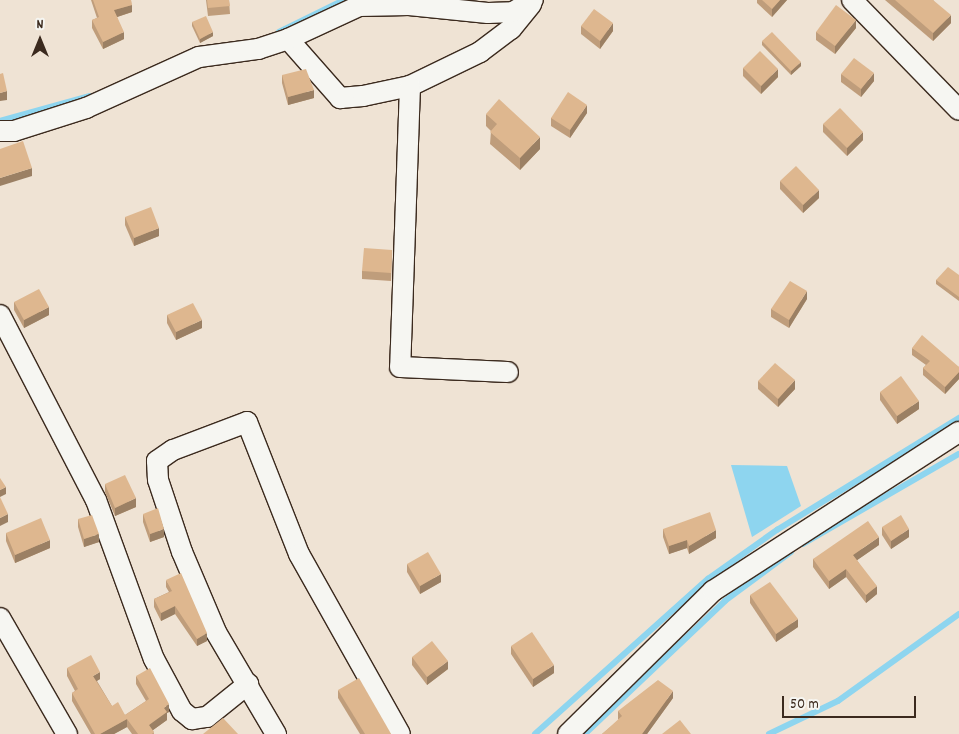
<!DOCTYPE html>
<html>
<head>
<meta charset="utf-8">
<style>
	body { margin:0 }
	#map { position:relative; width:959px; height:734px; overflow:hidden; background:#efe3d4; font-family:Dekko,sans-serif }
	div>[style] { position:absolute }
	.water>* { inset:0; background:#8ed5ef }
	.stream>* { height:5.5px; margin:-2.75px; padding:0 2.75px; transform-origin:2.75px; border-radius:2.75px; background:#8ed5ef }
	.roads { filter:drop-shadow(1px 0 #3b2a1e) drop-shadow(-1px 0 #3b2a1e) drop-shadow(0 1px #3b2a1e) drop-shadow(0 -1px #3b2a1e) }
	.minor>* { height:20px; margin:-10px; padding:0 10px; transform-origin:10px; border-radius:10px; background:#f6f6f2 }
	.wall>* { inset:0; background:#bf9d7b }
	.shaded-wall>* { inset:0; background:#9b8064 }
	.building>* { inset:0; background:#deb78f }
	span { translate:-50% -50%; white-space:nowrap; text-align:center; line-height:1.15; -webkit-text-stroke:4px #f6f6f2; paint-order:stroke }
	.north { position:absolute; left:15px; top:15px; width:50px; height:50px; -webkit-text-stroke:4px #f6f6f2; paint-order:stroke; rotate:0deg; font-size:14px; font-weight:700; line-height:20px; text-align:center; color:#3b2a1e }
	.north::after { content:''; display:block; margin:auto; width:18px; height:22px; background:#3b2a1e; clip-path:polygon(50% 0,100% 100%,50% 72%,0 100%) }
	.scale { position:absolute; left:782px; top:696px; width:134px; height:22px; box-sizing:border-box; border:2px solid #3b2a1e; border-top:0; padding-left:6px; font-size:15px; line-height:18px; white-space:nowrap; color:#3b2a1e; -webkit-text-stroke:4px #f6f6f2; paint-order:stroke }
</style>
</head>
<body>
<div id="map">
	<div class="water">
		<i style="clip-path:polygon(731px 465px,787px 466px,801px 506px,752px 537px)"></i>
	</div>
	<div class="stream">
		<i style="left:279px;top:32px;width:72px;rotate:-26.2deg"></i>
		<i style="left:0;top:121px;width:93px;rotate:-15.5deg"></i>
		<i style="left:803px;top:544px;width:180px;rotate:-30deg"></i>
		<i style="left:535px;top:734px;width:232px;rotate:-41.9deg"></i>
		<i style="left:708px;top:579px;width:85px;rotate:-35.4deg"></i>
		<i style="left:777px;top:530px;width:214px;rotate:-31.6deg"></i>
		<i style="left:585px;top:734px;width:193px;rotate:-43.5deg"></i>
		<i style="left:725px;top:601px;width:82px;rotate:-36.6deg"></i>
		<i style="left:769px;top:734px;width:76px;rotate:-25.6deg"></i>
		<i style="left:838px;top:701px;width:149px;rotate:-35.7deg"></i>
	</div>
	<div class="roads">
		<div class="minor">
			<i style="left:852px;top:0;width:153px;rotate:45.8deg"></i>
			<i style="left:288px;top:39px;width:79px;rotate:48.6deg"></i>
			<i style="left:340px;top:98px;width:23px;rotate:-5deg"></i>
			<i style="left:363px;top:96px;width:48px;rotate:-12deg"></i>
			<i style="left:410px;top:86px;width:78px;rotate:-25.9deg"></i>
			<i style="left:480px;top:52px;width:39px;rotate:-37deg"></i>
			<i style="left:511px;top:29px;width:32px;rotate:-51deg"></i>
			<i style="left:410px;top:86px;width:281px;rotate:92deg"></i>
			<i style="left:400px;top:367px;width:108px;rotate:2.7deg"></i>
			<i style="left:0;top:131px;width:14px"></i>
			<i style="left:14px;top:131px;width:76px;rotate:-17.7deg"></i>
			<i style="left:86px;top:108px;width:124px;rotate:-24.3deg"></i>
			<i style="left:199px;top:57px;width:60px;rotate:-7.7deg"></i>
			<i style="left:258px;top:49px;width:32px;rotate:-18deg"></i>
			<i style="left:288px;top:39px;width:78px;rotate:-24.9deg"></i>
			<i style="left:359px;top:6px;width:50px;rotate:-1.1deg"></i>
			<i style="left:409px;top:5px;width:79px;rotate:5.8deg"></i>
			<i style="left:488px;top:13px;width:25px;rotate:-2deg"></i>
			<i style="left:513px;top:12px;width:23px;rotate:-31deg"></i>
			<i style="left:0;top:315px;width:208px;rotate:62.6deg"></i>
			<i style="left:96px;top:500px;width:169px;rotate:70deg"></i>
			<i style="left:154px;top:659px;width:59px;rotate:61.7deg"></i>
			<i style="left:182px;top:711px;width:13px;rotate:39deg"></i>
			<i style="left:192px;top:719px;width:15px;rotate:-8deg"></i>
			<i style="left:207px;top:717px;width:53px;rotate:-38.8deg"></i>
			<i style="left:0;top:618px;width:134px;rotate:60deg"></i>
			<i style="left:276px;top:734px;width:118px;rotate:-120.5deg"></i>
			<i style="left:216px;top:632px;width:87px;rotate:-113deg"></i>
			<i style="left:182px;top:552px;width:76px;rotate:-108.4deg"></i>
			<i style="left:158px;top:480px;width:19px;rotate:-93deg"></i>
			<i style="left:157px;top:461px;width:19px;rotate:-35deg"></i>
			<i style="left:173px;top:450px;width:79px;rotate:-20.7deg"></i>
			<i style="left:247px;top:422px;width:142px;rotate:68.5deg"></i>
			<i style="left:299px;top:554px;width:206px;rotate:60.7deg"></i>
			<i style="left:568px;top:734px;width:204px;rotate:-44.6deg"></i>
			<i style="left:713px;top:591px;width:293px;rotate:-32.9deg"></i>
		</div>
	</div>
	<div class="wall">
		<i style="clip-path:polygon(91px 0,131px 0,132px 12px,117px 17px,124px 39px,103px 49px,92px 28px,92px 20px,97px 18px)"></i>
		<i style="clip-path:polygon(206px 0,229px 0,230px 14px,208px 16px)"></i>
		<i style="clip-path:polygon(757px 0,787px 0,772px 17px,757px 3px)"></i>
		<i style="clip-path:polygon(885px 0,933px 0,951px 23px,933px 41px)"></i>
		<i style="clip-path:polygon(192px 22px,213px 36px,200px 43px,192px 26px)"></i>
		<i style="clip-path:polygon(581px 26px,613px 31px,600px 49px,581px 34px)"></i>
		<i style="clip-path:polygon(856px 28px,835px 54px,816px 40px,816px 32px)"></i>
		<i style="clip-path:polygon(762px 41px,801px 66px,791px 75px,762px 45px)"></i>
		<i style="clip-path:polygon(743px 68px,778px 77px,761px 94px,743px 76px)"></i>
		<i style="clip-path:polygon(841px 74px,874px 81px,861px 97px,841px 82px)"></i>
		<i style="clip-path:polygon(282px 75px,314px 98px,288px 105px,282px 83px)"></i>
		<i style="clip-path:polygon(587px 113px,570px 138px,551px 126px,551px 118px)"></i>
		<i style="clip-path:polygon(486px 114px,540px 149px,520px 170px,490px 144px,491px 131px,486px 126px)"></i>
		<i style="clip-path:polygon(823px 124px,863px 140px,847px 156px,823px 132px)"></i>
		<i style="clip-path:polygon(780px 181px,819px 198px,803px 213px,780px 189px)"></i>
		<i style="clip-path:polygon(125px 217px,159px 236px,134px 246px,125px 225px)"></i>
		<i style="clip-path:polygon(392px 250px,391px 281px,362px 279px,362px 271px)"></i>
		<i style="clip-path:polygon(959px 275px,959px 301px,936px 284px,936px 280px)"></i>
		<i style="clip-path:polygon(807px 299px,789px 328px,771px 317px,771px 309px)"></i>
		<i style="clip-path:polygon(14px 302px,49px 315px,24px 328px,14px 310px)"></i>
		<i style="clip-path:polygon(167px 315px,202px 328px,176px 340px,167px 323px)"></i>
		<i style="clip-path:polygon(912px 348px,959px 367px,959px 379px,945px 394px,923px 375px,923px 368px,926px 365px,912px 355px)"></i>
		<i style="clip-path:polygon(758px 381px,795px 389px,778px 407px,758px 389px)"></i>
		<i style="clip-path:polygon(880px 392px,919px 409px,897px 424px,880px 400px)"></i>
		<i style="clip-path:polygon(105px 484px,136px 507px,115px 516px,105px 492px)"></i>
		<i style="clip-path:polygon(143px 514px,164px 537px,150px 542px,143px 522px)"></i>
		<i style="clip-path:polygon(78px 519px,99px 542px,84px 547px,78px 527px)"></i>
		<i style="clip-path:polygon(882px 527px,909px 537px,891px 549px,882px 535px)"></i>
		<i style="clip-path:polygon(663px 529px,716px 538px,689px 554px,687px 548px,669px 554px,663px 537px)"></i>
		<i style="clip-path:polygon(6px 533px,50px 548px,15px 563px,6px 541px)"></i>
		<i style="clip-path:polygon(879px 545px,857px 560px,877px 594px,866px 603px,846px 577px,829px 589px,813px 567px,813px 559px)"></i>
		<i style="clip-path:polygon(407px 564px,441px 582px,420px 594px,407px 572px)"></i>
		<i style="clip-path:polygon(166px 580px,207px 641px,197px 646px,175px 614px,161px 621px,154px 607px,154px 599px,169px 592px,166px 587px)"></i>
		<i style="clip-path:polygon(750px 595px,798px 627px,776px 642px,750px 603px)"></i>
		<i style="clip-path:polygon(511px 646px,554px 673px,533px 687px,511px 654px)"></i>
		<i style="clip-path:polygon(412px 657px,448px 669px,427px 685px,412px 665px)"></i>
		<i style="clip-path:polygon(67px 668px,100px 679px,97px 681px,112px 706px,125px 715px,146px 701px,136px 684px,136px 676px,169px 712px,167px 713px,167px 720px,153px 730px,154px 734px,132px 734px,127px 727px,114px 734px,91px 734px,72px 701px,72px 693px,75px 691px,67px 676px)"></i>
		<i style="clip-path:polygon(338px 690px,391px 734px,360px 734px,338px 698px)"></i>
		<i style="clip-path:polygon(673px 698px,647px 734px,602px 734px,619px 720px,618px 719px,618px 711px)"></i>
	</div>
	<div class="shaded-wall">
		<i style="clip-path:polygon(780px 0,787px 0,772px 17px,772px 9px)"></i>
		<i style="clip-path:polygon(132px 5px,132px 12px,114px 18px,114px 10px)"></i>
		<i style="clip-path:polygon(951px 15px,951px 23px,933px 41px,933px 33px)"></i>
		<i style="clip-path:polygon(856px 20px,856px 28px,835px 54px,835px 46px)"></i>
		<i style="clip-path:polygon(613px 23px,613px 31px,600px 49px,600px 41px)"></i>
		<i style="clip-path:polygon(124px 32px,124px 39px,103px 49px,103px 42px)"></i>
		<i style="clip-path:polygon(213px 32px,213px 36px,200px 43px,200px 39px)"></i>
		<i style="clip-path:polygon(801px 62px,801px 66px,791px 75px,791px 71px)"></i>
		<i style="clip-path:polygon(778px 69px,778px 77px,761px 94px,761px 86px)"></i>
		<i style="clip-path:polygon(874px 73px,874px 81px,861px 97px,861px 89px)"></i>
		<i style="clip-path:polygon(314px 90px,314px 98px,288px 105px,288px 97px)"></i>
		<i style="clip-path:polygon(7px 91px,7px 100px,0 101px,0 93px)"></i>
		<i style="clip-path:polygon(587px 105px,587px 113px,570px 138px,570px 130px)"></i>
		<i style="clip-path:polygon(863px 132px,863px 140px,847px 156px,847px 148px)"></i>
		<i style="clip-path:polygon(540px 137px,540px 149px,520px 170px,520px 158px)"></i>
		<i style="clip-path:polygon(32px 168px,32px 176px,0 186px,0 178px)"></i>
		<i style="clip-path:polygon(819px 190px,819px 198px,803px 213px,803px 205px)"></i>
		<i style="clip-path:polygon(159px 228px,159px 236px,134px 246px,134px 238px)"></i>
		<i style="clip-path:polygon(807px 291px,807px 299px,789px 328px,789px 320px)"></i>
		<i style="clip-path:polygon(49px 307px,49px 315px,24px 328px,24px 320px)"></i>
		<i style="clip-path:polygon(202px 320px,202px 328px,176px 340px,176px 332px)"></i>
		<i style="clip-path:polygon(959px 372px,959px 379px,945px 394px,945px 387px)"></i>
		<i style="clip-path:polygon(795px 380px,795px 389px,778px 407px,778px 399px)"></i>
		<i style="clip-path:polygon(919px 401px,919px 409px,897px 424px,897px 416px)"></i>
		<i style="clip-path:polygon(6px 487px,6px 494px,0 497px,0 490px)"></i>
		<i style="clip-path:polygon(136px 498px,136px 507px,115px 516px,115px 508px)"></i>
		<i style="clip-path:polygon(8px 514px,8px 522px,0 526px,0 518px)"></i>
		<i style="clip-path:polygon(164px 529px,164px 537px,150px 542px,150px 534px)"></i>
		<i style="clip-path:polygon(909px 529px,909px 537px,891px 549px,891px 541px)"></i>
		<i style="clip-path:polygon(716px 530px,716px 538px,689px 554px,689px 546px)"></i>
		<i style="clip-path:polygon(99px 534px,99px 542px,84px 547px,84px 539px)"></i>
		<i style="clip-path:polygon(879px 537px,879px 545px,853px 563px,853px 555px)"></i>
		<i style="clip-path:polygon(50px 540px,50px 548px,15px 563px,15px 555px)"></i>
		<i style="clip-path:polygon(687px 540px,687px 548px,669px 554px,669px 546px)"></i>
		<i style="clip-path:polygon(846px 569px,846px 577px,829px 589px,829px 581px)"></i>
		<i style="clip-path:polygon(441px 574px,441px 582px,420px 594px,420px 586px)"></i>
		<i style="clip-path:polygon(877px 586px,877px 594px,866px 603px,866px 595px)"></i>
		<i style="clip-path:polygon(175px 606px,175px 614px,161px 621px,161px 613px)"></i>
		<i style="clip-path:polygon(798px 619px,798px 627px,776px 642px,776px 634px)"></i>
		<i style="clip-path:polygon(207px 633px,207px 641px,197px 646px,197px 639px)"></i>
		<i style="clip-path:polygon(448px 661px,448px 669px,427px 685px,427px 677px)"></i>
		<i style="clip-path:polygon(554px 665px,554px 673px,533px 687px,533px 679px)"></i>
		<i style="clip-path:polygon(100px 672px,100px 679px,93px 683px,93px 676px)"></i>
		<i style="clip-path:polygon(673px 691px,673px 698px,647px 734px,642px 734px)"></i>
		<i style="clip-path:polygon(169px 704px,169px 712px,167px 713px,167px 720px,149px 733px,149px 725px,164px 708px)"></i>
		<i style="clip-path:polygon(127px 719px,127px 727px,114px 734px,100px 734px)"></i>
	</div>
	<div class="building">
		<i style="clip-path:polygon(93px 0,131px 0,132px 5px,114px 10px,124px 32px,103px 42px,92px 20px,99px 17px)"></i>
		<i style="clip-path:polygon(207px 0,229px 0,230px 6px,208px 8px)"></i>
		<i style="clip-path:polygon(762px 0,780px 0,772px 9px)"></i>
		<i style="clip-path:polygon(895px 0,933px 0,951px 15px,933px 33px)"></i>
		<i style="clip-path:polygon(836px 5px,856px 20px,835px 46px,816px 32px)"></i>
		<i style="clip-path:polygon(594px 9px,613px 23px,600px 41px,581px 26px)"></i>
		<i style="clip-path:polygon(206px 16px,213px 32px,200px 39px,192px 22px)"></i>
		<i style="clip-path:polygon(772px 32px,801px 62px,791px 71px,762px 41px)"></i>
		<i style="clip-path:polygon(760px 51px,778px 69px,761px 86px,743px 68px)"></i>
		<i style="clip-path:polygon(854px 58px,874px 73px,861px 89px,841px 74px)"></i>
		<i style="clip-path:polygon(306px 69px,314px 90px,288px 97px,282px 75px)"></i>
		<i style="clip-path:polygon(3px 73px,7px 91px,0 93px,0 74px)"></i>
		<i style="clip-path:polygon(568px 92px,587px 105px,570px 130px,551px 118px)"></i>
		<i style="clip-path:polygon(499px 99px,540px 137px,520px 158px,490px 132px,497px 124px,486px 114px)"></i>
		<i style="clip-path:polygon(840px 108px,863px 132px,847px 148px,823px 124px)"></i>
		<i style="clip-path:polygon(23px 141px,32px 168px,0 178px,0 149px)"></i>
		<i style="clip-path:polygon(796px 166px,819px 190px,803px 205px,780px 181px)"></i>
		<i style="clip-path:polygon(151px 207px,159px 228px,134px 238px,125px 217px)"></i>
		<i style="clip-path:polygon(364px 248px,392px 250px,391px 273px,362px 271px)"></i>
		<i style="clip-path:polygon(948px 267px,959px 275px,959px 297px,936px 280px)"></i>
		<i style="clip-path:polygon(790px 281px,807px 291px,789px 320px,771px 309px)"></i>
		<i style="clip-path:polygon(39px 289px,49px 307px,24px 320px,14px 302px)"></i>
		<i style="clip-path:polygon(193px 303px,202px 320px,176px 332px,167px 315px)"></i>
		<i style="clip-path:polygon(922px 335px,959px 367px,959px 372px,945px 387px,923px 368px,930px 361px,912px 348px)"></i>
		<i style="clip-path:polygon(775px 363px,795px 380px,778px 399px,758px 381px)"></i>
		<i style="clip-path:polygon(901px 376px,919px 401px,897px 416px,880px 392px)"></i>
		<i style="clip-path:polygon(125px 475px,136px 498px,115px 508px,105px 484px)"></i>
		<i style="clip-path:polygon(0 478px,6px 487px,0 490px)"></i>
		<i style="clip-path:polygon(0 497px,8px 514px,0 518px)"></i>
		<i style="clip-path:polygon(158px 508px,164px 529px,150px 534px,143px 514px)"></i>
		<i style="clip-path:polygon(710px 512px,716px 530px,689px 546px,687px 540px,669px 546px,663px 529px)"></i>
		<i style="clip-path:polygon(92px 515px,99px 534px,84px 539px,78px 519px)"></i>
		<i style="clip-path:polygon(901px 515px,909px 529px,891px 541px,882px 527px)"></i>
		<i style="clip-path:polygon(41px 518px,50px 540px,15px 555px,6px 533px)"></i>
		<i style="clip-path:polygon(868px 521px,879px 537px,853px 555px,877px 586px,866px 595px,846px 569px,829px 581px,813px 559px)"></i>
		<i style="clip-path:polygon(428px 552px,441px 574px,420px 586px,407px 564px)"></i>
		<i style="clip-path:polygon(181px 573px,207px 633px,197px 639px,175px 606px,161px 613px,154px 599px,172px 591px,166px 580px)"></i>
		<i style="clip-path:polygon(770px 582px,798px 619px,776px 634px,750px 595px)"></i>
		<i style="clip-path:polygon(532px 632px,554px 665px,533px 679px,511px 646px)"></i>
		<i style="clip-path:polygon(432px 641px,448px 661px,427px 677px,412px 657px)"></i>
		<i style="clip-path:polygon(91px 655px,100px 672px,93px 676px,112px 706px,118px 702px,125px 715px,149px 699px,136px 676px,150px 668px,169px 704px,164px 708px,167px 712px,149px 725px,154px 732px,152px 734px,138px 734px,127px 719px,100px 734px,95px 734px,72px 693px,78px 689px,67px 668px)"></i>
		<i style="clip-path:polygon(359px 678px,390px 732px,391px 734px,365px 734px,338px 690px)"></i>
		<i style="clip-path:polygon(658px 680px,673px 691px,642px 734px,602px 734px,622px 716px,618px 711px)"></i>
		<i style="clip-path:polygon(223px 718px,238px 734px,203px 734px)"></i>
		<i style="clip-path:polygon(680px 720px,691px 734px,662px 734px)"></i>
	</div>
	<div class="north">N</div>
	<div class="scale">50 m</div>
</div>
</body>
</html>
